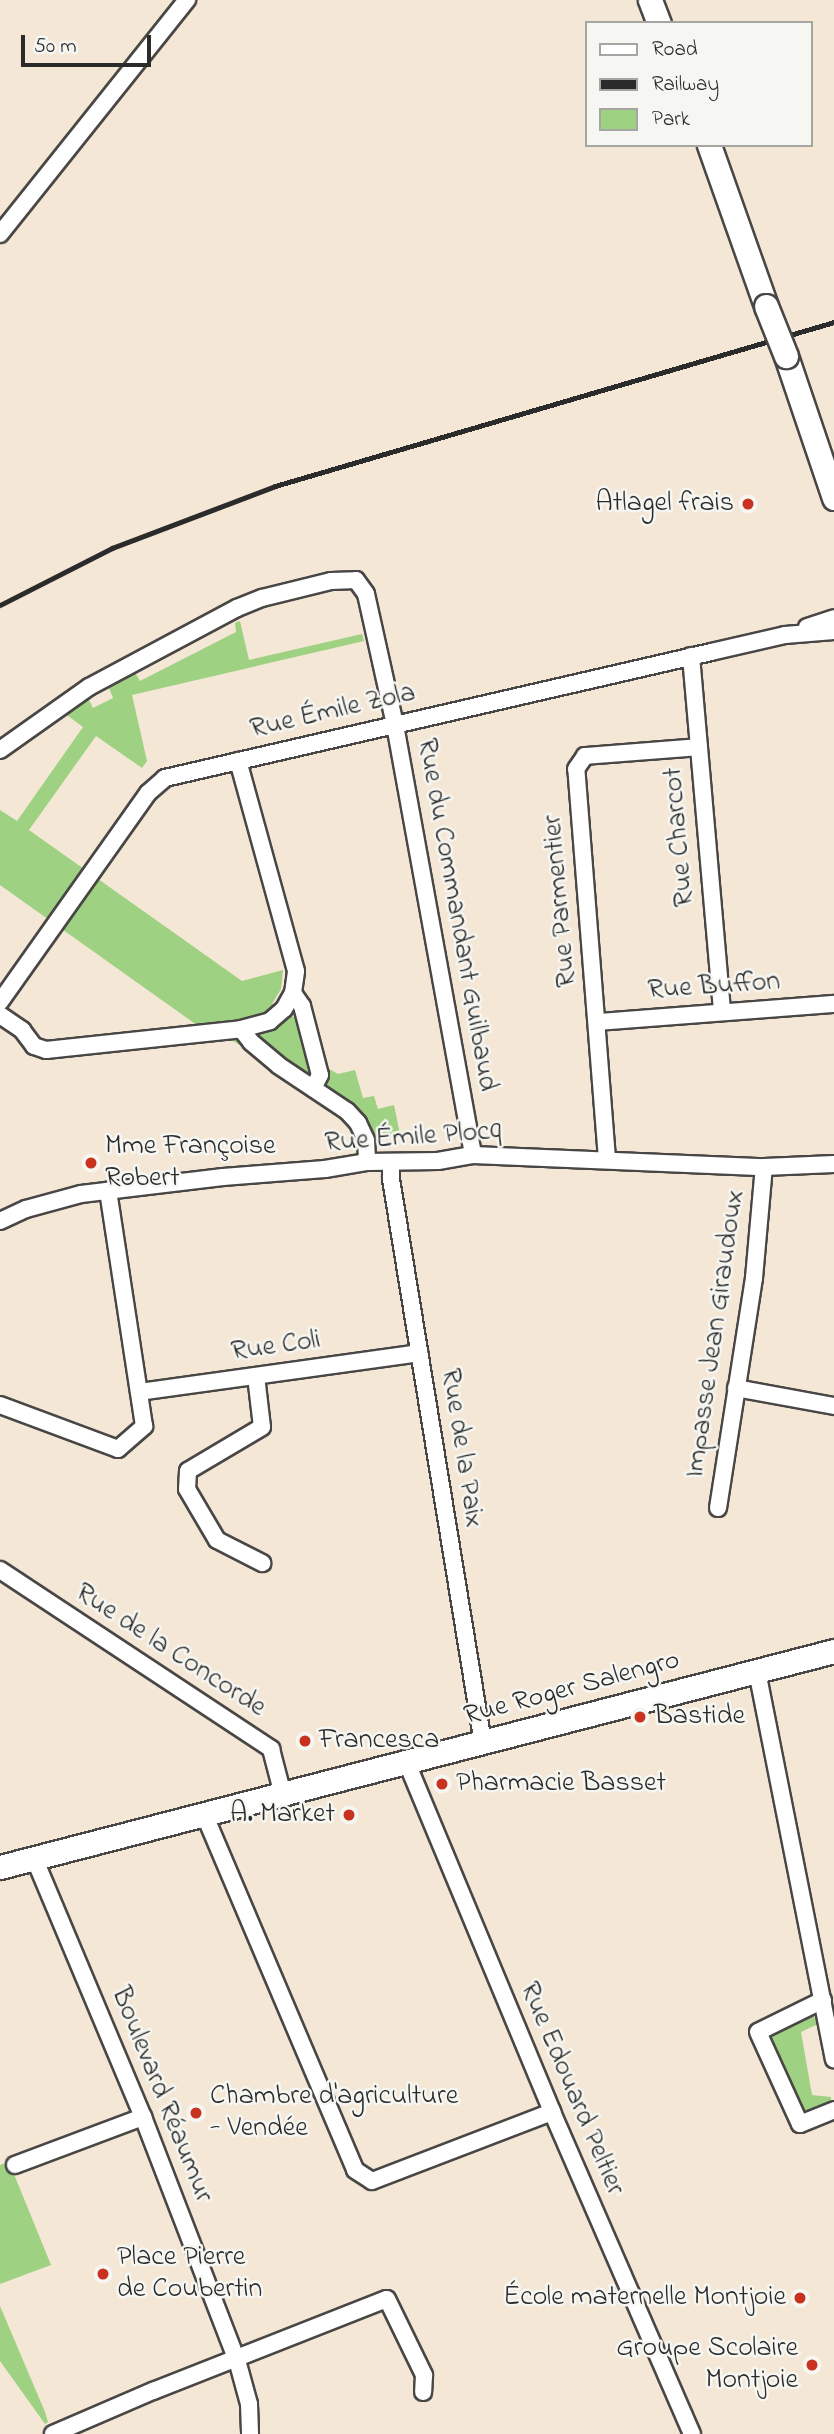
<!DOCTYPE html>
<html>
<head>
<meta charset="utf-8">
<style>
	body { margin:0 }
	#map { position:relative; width:834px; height:2434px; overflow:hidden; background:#f5e7d6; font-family:"Indie Flower",sans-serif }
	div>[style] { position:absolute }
	.green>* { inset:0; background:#9ed181 }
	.roads { filter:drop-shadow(2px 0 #494745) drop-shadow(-2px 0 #494745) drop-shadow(0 2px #494745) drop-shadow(0 -2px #494745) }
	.minor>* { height:16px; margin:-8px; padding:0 8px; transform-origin:8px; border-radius:8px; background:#fff }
	.secondary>* { height:23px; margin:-11.5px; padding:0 11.5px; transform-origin:11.5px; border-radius:11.5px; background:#fff }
	.rail>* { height:5px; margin:-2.5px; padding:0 2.5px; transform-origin:2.5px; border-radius:2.5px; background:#2b2b2b }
	.bridges { filter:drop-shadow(2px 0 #494745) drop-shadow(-2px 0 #494745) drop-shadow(0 2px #494745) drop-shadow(0 -2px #494745) }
	.secondary-bridge>* { height:23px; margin:-11.5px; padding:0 11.5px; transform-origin:11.5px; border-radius:11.5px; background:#fff }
	.dots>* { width:19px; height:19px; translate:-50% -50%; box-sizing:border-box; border:4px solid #f6f6f2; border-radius:50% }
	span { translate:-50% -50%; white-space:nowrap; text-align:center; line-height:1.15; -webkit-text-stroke:5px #f6f6f2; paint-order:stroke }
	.poi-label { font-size:28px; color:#2b2b2b }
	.right { translate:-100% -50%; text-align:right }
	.left { translate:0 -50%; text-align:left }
	.street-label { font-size:28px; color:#2b2b2b }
	.legend { position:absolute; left:585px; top:21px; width:228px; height:126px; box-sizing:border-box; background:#f6f6f2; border:2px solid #a5a5a2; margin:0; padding:9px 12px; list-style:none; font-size:21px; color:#2b2b2b }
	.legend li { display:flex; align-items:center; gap:14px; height:35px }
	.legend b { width:35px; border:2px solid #a5a5a2 }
	.scale { position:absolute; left:21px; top:35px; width:130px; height:32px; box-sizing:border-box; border:4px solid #2b2b2b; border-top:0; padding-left:9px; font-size:21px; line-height:24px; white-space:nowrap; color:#2b2b2b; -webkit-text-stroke:5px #f6f6f2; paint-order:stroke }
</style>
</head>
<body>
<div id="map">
	<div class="green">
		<i style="clip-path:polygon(240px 621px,249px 660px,362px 634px,364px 641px,132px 695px,147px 761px,142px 768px,96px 736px,29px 830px,242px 981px,283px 970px,281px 989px,272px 1004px,295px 1018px,305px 1055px,338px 1074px,355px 1070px,363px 1098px,374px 1096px,378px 1109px,394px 1105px,400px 1134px,374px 1142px,363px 1117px,207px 1026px,201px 1028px,0 885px,0 810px,17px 821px,83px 727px,64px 713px,88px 698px,93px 708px,113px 698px,107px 683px,133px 669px,140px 681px,236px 632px,235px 623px)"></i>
		<i style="clip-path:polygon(808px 2013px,813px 2015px,818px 2024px,801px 2032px,812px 2095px,831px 2097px,831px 2104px,806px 2114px,802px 2114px,767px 2038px,770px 2031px)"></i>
		<i style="clip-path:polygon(9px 2162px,51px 2265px,0 2284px,0 2165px)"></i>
		<i style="clip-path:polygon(0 2306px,45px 2412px,48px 2422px,45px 2424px,0 2361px)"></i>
	</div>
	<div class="roads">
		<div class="minor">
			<i style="left:0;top:234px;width:300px;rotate:-51.4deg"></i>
			<i style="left:807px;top:627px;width:28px;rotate:-18deg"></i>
			<i style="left:691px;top:656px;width:357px;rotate:85deg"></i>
			<i style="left:0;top:750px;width:109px;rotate:-35.3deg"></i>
			<i style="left:89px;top:687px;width:168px;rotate:-28.1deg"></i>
			<i style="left:237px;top:608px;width:27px;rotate:-22deg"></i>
			<i style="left:262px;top:598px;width:71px;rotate:-13.8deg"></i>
			<i style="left:331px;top:581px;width:25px;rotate:-2deg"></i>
			<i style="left:356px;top:580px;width:17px;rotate:54deg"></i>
			<i style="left:366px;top:594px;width:134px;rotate:77.5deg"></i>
			<i style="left:395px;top:725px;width:437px;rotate:79.7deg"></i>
			<i style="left:293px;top:993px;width:16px;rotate:55deg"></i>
			<i style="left:302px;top:1006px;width:71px;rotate:75.4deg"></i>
			<i style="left:320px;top:1075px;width:15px;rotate:118deg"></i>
			<i style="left:0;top:1002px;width:256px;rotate:-54.7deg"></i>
			<i style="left:148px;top:793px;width:23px;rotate:-41deg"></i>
			<i style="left:165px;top:778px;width:560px;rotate:-12.99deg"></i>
			<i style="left:711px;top:652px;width:76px;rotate:-12.9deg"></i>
			<i style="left:785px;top:635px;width:49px;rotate:-4.7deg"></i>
			<i style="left:0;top:1015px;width:27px;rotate:34deg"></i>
			<i style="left:22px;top:1030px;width:20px;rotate:53deg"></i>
			<i style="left:34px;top:1046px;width:13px;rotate:18deg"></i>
			<i style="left:46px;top:1050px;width:196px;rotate:-6.1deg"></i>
			<i style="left:241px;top:1029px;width:30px;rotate:-15deg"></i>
			<i style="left:270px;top:1021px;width:18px;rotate:-41deg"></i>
			<i style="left:284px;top:1009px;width:18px;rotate:-61deg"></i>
			<i style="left:293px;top:993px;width:22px;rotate:-82deg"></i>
			<i style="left:296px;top:971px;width:218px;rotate:-105.4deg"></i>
			<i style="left:598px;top:1022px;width:237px;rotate:-4.4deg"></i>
			<i style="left:241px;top:1029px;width:16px;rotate:52deg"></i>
			<i style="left:251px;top:1042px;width:35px;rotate:40deg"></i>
			<i style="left:278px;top:1065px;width:83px;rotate:33.7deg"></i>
			<i style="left:347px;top:1111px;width:16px;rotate:47deg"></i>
			<i style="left:358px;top:1123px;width:19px;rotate:65deg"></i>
			<i style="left:366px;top:1140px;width:22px;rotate:87deg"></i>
			<i style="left:607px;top:1159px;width:391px;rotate:-94.5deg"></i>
			<i style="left:576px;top:769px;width:16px;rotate:-55deg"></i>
			<i style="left:585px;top:756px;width:114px;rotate:-4.5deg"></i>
			<i style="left:391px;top:1162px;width:17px;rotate:90deg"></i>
			<i style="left:391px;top:1179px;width:571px;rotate:80.74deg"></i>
			<i style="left:0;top:1221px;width:29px;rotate:-25deg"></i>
			<i style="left:26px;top:1209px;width:57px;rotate:-15.3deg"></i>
			<i style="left:81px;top:1194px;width:143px;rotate:-6.8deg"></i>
			<i style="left:223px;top:1177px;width:102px;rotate:-4.5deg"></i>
			<i style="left:325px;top:1169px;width:43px;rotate:-9.5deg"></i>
			<i style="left:367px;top:1162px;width:71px;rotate:-0.8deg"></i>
			<i style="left:438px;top:1161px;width:36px;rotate:-10deg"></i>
			<i style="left:473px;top:1155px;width:291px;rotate:2.4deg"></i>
			<i style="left:764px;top:1167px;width:70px;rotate:-2.5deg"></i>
			<i style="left:256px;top:1376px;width:51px;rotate:83.3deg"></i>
			<i style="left:262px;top:1427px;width:86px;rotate:149.3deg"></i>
			<i style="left:188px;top:1471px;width:18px;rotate:93deg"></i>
			<i style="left:187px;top:1489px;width:59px;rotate:59.5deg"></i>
			<i style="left:217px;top:1540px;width:51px;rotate:27.1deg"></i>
			<i style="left:736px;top:1388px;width:100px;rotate:10.4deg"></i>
			<i style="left:139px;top:1392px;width:283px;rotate:-7.9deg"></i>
			<i style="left:0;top:1405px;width:126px;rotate:20.4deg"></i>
			<i style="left:118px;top:1449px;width:35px;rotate:-41deg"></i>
			<i style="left:144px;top:1426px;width:238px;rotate:-98.7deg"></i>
			<i style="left:718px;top:1508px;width:233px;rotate:-81.1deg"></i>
			<i style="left:754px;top:1278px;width:111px;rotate:-84.9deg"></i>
			<i style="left:0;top:1570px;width:325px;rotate:33.4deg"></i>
			<i style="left:271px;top:1749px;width:48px;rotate:75.4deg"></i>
			<i style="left:757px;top:1671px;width:396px;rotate:78.8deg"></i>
			<i style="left:407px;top:1763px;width:378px;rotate:67.4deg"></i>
			<i style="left:552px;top:2112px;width:351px;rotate:66.5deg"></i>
			<i style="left:205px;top:1816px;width:384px;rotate:67deg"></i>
			<i style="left:355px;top:2170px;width:20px;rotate:33deg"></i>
			<i style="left:372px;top:2181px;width:193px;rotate:-21deg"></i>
			<i style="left:35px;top:1860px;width:279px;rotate:67.2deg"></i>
			<i style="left:143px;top:2117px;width:261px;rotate:68.9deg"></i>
			<i style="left:237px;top:2360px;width:46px;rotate:74.7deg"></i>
			<i style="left:249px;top:2404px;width:30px;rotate:88deg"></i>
			<i style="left:823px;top:2000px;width:72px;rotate:153.8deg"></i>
			<i style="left:758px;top:2032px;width:101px;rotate:65.5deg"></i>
			<i style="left:800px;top:2124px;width:37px;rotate:-22deg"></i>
			<i style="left:15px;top:2165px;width:137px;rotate:-20.6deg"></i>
			<i style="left:53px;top:2434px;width:109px;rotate:-23.3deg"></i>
			<i style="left:153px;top:2391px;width:251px;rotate:-21.5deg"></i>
			<i style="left:387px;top:2299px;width:85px;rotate:64deg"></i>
			<i style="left:424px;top:2375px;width:17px;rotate:93deg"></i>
		</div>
		<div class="secondary">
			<i style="left:650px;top:0;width:25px;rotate:69deg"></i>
			<i style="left:709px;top:145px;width:171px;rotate:70.5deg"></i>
			<i style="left:786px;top:356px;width:150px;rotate:71.3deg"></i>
			<i style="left:0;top:1867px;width:862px;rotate:-14.52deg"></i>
		</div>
	</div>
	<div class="rail">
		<i style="left:0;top:605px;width:126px;rotate:-27deg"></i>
		<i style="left:112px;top:548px;width:174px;rotate:-20.8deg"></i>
		<i style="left:275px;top:486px;width:583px;rotate:-16.35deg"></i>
	</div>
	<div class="bridges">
		<div class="secondary-bridge">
			<i style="left:766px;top:306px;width:54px;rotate:68.2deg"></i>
		</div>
	</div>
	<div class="dots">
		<i style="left:748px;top:504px;background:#c8321e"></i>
		<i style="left:91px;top:1163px;background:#c8321e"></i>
		<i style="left:640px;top:1717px;background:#c8321e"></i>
		<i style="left:305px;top:1741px;background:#c8321e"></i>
		<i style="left:442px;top:1784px;background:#c8321e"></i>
		<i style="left:349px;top:1815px;background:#c8321e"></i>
		<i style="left:196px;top:2113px;background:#c8321e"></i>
		<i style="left:103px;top:2274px;background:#c8321e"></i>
		<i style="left:800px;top:2298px;background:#c8321e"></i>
		<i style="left:812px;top:2365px;background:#c8321e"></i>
	</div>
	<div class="poi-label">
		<span class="right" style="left:734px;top:504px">Atlagel frais</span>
		<span class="left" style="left:105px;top:1163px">Mme Françoise<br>Robert</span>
		<span class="left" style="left:654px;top:1717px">Bastide</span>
		<span class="left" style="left:319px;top:1741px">Francesca</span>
		<span class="left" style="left:456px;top:1784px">Pharmacie Basset</span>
		<span class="right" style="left:335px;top:1815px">A. Market</span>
		<span class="left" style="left:210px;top:2113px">Chambre d'agriculture<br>- Vendée</span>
		<span class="left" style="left:117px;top:2274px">Place Pierre<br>de Coubertin</span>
		<span class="right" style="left:786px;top:2298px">École maternelle Montjoie</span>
		<span class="right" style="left:798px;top:2365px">Groupe Scolaire<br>Montjoie</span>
	</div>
	<div class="street-label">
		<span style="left:333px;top:712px;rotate:-13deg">Rue Émile Zola</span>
		<span style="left:680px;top:837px;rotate:-95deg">Rue Charcot</span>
		<span style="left:561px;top:901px;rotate:-95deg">Rue Parmentier</span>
		<span style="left:456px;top:915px;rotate:80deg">Rue du Commandant Guilbaud</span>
		<span style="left:714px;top:987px;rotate:-4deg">Rue Buffon</span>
		<span style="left:413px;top:1138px;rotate:-4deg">Rue Émile Plocq</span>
		<span style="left:716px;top:1334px;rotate:-82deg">Impasse Jean Giraudoux</span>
		<span style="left:276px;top:1347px;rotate:-8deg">Rue Coli</span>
		<span style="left:461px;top:1448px;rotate:81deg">Rue de la Paix</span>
		<span style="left:170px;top:1651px;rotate:33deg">Rue de la Concorde</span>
		<span style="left:572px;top:1689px;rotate:-15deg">Rue Roger Salengro</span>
		<span style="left:571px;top:2089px;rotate:67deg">Rue Edouard Peltier</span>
		<span style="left:161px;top:2095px;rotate:68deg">Boulevard Réaumur</span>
	</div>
	<ul class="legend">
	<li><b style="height:9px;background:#fff"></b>Road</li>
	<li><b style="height:9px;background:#2b2b2b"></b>Railway</li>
	<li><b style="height:19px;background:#9ed181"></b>Park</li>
	</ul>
	<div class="scale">50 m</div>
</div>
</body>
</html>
